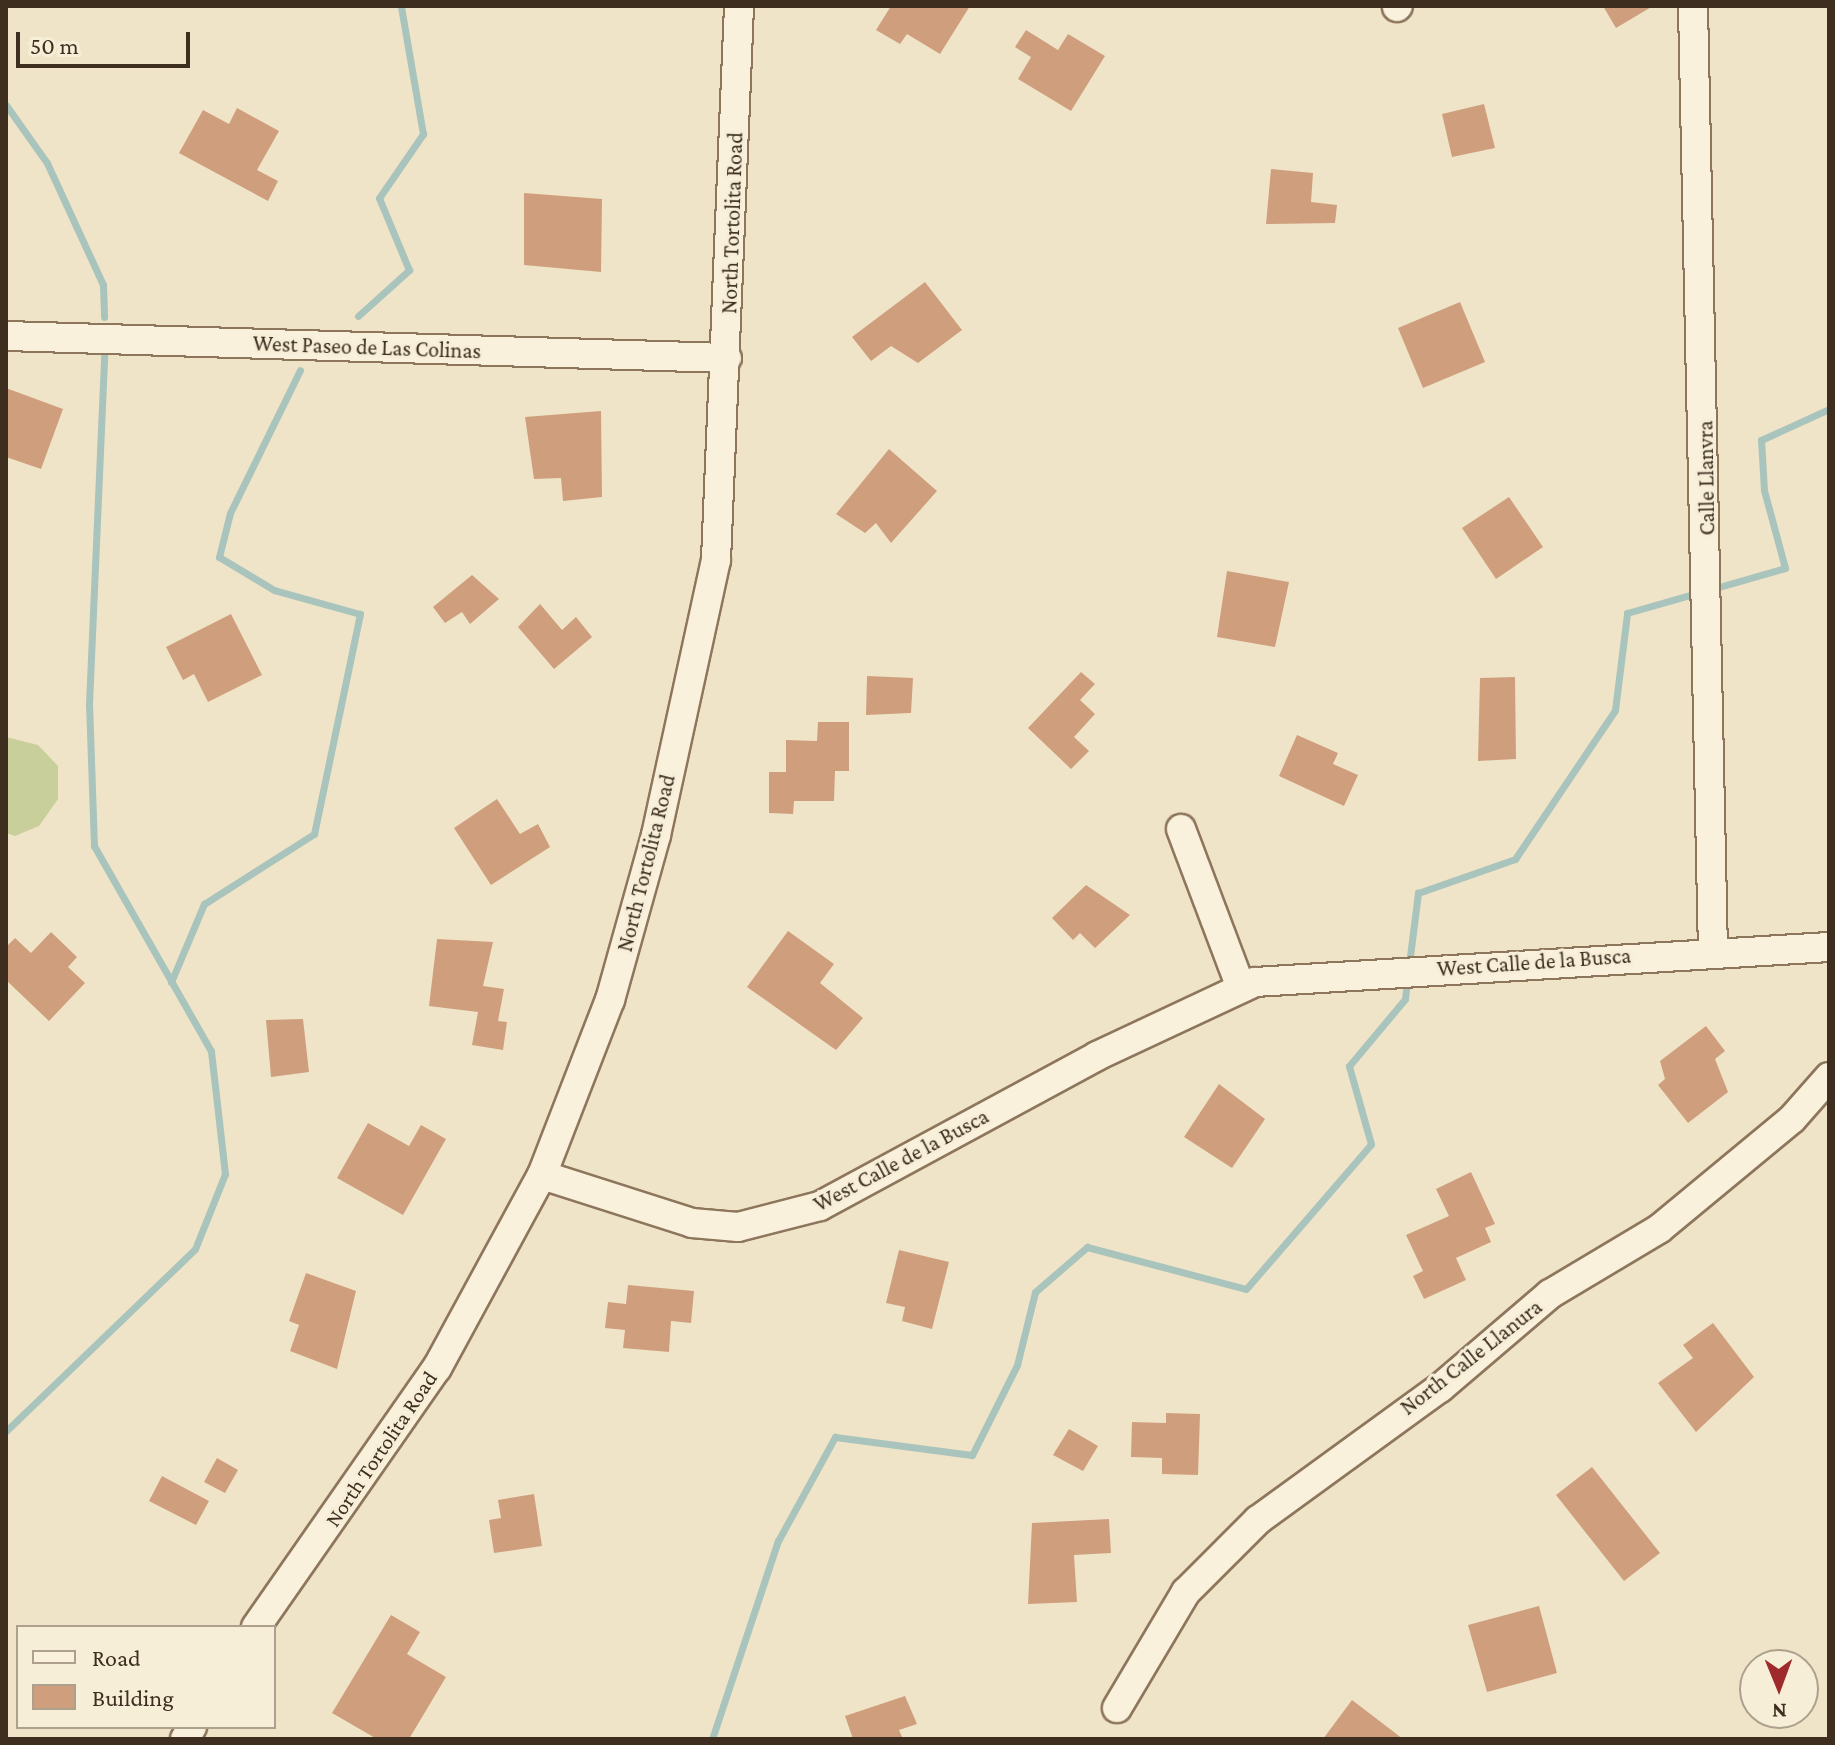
<!DOCTYPE html>
<html>
<head>
<meta charset="utf-8">
<style>
	body { margin:0 }
	#map { position:relative; width:1835px; height:1745px; overflow:hidden; background:#f0e4c8; font-family:"Crimson Pro",serif }
	div>[style] { position:absolute }
	.green>* { inset:0; background:#c9cf9b }
	.stream>* { height:7px; margin:-3.5px; padding:0 3.5px; transform-origin:3.5px; border-radius:3.5px; background:#a9c4bc }
	.building>* { inset:0; background:#cf9f7d }
	.roads { filter:drop-shadow(2px 0 #8d765c) drop-shadow(-2px 0 #8d765c) drop-shadow(0 2px #8d765c) drop-shadow(0 -2px #8d765c) }
	.minor>* { height:28px; margin:-14px; padding:0 14px; transform-origin:14px; border-radius:14px; background:#faf1dc }
	span { translate:-50% -50%; white-space:nowrap; text-align:center; line-height:1.15; -webkit-text-stroke:6px #f7eed8; paint-order:stroke }
	.street-label { font-size:22px; color:#3d2e20 }
	.frame { position:absolute; inset:0; border:8px solid #3d2e20; pointer-events:none }
	.legend { position:absolute; left:16px; top:1625px; width:260px; height:104px; box-sizing:border-box; background:#f7eed8; border:2px solid #ada18e; margin:0; padding:10px 14px; list-style:none; font-size:24px; color:#3d2e20 }
	.legend li { display:flex; align-items:center; gap:16px; height:40px }
	.legend b { width:40px; border:2px solid #ada18e }
	.north { position:absolute; left:1739px; top:1649px; width:80px; height:80px; box-sizing:border-box; background:#f7eed8; border:2px solid #ada18e; border-radius:50%; rotate:179deg; font-size:22px; font-weight:700; line-height:32px; text-align:center; color:#3d2e20 }
	.north::after { content:''; display:block; margin:auto; width:28px; height:36px; background:#9e2a2b; clip-path:polygon(50% 0,100% 100%,50% 72%,0 100%) }
	.scale { position:absolute; left:16px; top:32px; width:174px; height:36px; box-sizing:border-box; border:4px solid #3d2e20; border-top:0; padding-left:10px; font-size:24px; line-height:28px; white-space:nowrap; color:#3d2e20; -webkit-text-stroke:6px #f7eed8; paint-order:stroke }
</style>
</head>
<body>
<div id="map">
	<div class="green">
		<i style="clip-path:polygon(6px 737px,38px 745px,58px 766px,58px 799px,39px 826px,15px 836px,6px 833px)"></i>
	</div>
	<div class="stream">
		<i style="left:6px;top:105px;width:71px;rotate:54.7deg"></i>
		<i style="left:47px;top:163px;width:134px;rotate:65.3deg"></i>
		<i style="left:103px;top:285px;width:32px;rotate:88deg"></i>
		<i style="left:358px;top:316px;width:69px;rotate:-42deg"></i>
		<i style="left:409px;top:270px;width:78px;rotate:-112.6deg"></i>
		<i style="left:379px;top:198px;width:78px;rotate:-55.5deg"></i>
		<i style="left:423px;top:134px;width:130px;rotate:-99.8deg"></i>
		<i style="left:1712px;top:589px;width:76px;rotate:-16deg"></i>
		<i style="left:1785px;top:568px;width:81px;rotate:-105.1deg"></i>
		<i style="left:1764px;top:490px;width:50px;rotate:-93.4deg"></i>
		<i style="left:1761px;top:440px;width:75px;rotate:-24.5deg"></i>
		<i style="left:1409px;top:964px;width:72px;rotate:-82.8deg"></i>
		<i style="left:1418px;top:893px;width:103px;rotate:-19.3deg"></i>
		<i style="left:1515px;top:859px;width:179px;rotate:-56.1deg"></i>
		<i style="left:1615px;top:710px;width:98px;rotate:-82.9deg"></i>
		<i style="left:1627px;top:613px;width:76px;rotate:-16deg"></i>
		<i style="left:171px;top:982px;width:85px;rotate:-67.1deg"></i>
		<i style="left:204px;top:904px;width:130px;rotate:-32.5deg"></i>
		<i style="left:314px;top:834px;width:225px;rotate:-78.2deg"></i>
		<i style="left:360px;top:614px;width:89px;rotate:-164.4deg"></i>
		<i style="left:274px;top:590px;width:64px;rotate:-149deg"></i>
		<i style="left:219px;top:557px;width:45px;rotate:-76deg"></i>
		<i style="left:230px;top:513px;width:159px;rotate:-63.9deg"></i>
		<i style="left:6px;top:1431px;width:262px;rotate:-43.9deg"></i>
		<i style="left:195px;top:1249px;width:81px;rotate:-68.2deg"></i>
		<i style="left:225px;top:1174px;width:124px;rotate:-96.5deg"></i>
		<i style="left:211px;top:1051px;width:236px;rotate:-119.7deg"></i>
		<i style="left:94px;top:846px;width:142px;rotate:-92deg"></i>
		<i style="left:89px;top:704px;width:349px;rotate:-87.5deg"></i>
		<i style="left:712px;top:1739px;width:209px;rotate:-71.6deg"></i>
		<i style="left:778px;top:1541px;width:119px;rotate:-61.3deg"></i>
		<i style="left:835px;top:1437px;width:138px;rotate:7.5deg"></i>
		<i style="left:972px;top:1455px;width:101px;rotate:-63.4deg"></i>
		<i style="left:1017px;top:1365px;width:75px;rotate:-76.1deg"></i>
		<i style="left:1035px;top:1292px;width:69px;rotate:-40.9deg"></i>
		<i style="left:1087px;top:1247px;width:164px;rotate:14.8deg"></i>
		<i style="left:1246px;top:1289px;width:191px;rotate:-49.2deg"></i>
		<i style="left:1371px;top:1144px;width:81px;rotate:-105.8deg"></i>
		<i style="left:1349px;top:1066px;width:87px;rotate:-50.1deg"></i>
		<i style="left:1405px;top:999px;width:18px;rotate:-84deg"></i>
	</div>
	<div class="building">
		<i style="clip-path:polygon(891px 6px,970px 6px,940px 54px,907px 34px,900px 44px,876px 30px)"></i>
		<i style="clip-path:polygon(1603px 6px,1653px 6px,1616px 28px)"></i>
		<i style="clip-path:polygon(1026px 30px,1058px 50px,1068px 34px,1105px 56px,1071px 111px,1018px 79px,1031px 57px,1015px 47px)"></i>
		<i style="clip-path:polygon(1484px 104px,1495px 148px,1452px 157px,1442px 114px)"></i>
		<i style="clip-path:polygon(237px 108px,279px 131px,257px 170px,278px 181px,268px 201px,179px 153px,203px 110px,229px 124px)"></i>
		<i style="clip-path:polygon(1271px 169px,1313px 173px,1311px 202px,1337px 205px,1335px 223px,1266px 224px)"></i>
		<i style="clip-path:polygon(524px 193px,602px 199px,601px 272px,524px 265px)"></i>
		<i style="clip-path:polygon(925px 282px,962px 330px,918px 363px,891px 346px,871px 361px,852px 337px)"></i>
		<i style="clip-path:polygon(1460px 302px,1485px 362px,1423px 388px,1398px 328px)"></i>
		<i style="clip-path:polygon(6px 388px,63px 409px,41px 469px,6px 457px)"></i>
		<i style="clip-path:polygon(601px 411px,602px 497px,563px 501px,561px 478px,534px 479px,525px 417px)"></i>
		<i style="clip-path:polygon(889px 449px,937px 491px,891px 543px,876px 523px,865px 533px,836px 514px)"></i>
		<i style="clip-path:polygon(1509px 497px,1543px 547px,1496px 579px,1462px 528px)"></i>
		<i style="clip-path:polygon(1227px 571px,1289px 582px,1275px 647px,1217px 637px)"></i>
		<i style="clip-path:polygon(472px 575px,499px 599px,470px 624px,462px 612px,445px 623px,433px 607px)"></i>
		<i style="clip-path:polygon(540px 604px,562px 630px,576px 617px,592px 637px,554px 669px,518px 627px)"></i>
		<i style="clip-path:polygon(231px 614px,262px 675px,208px 702px,194px 674px,183px 680px,166px 647px)"></i>
		<i style="clip-path:polygon(1081px 672px,1095px 684px,1080px 700px,1095px 714px,1074px 737px,1089px 751px,1071px 769px,1028px 728px)"></i>
		<i style="clip-path:polygon(867px 676px,913px 678px,911px 713px,866px 715px)"></i>
		<i style="clip-path:polygon(1515px 677px,1516px 759px,1478px 761px,1480px 678px)"></i>
		<i style="clip-path:polygon(818px 722px,849px 722px,849px 771px,835px 771px,834px 801px,794px 801px,793px 814px,769px 813px,769px 772px,786px 772px,786px 740px,817px 741px)"></i>
		<i style="clip-path:polygon(1297px 735px,1338px 753px,1333px 764px,1358px 775px,1344px 806px,1279px 776px)"></i>
		<i style="clip-path:polygon(497px 799px,520px 834px,538px 824px,550px 847px,491px 885px,454px 828px)"></i>
		<i style="clip-path:polygon(1086px 885px,1130px 915px,1095px 948px,1080px 933px,1073px 940px,1052px 918px)"></i>
		<i style="clip-path:polygon(788px 931px,834px 964px,820px 983px,863px 1018px,836px 1050px,747px 987px)"></i>
		<i style="clip-path:polygon(51px 932px,77px 957px,68px 967px,85px 983px,49px 1021px,6px 980px,6px 947px,15px 938px,31px 953px)"></i>
		<i style="clip-path:polygon(437px 939px,493px 942px,483px 986px,504px 989px,498px 1021px,507px 1022px,503px 1050px,472px 1045px,478px 1012px,429px 1006px)"></i>
		<i style="clip-path:polygon(303px 1019px,309px 1072px,271px 1077px,266px 1020px)"></i>
		<i style="clip-path:polygon(1706px 1026px,1725px 1051px,1715px 1059px,1728px 1092px,1688px 1123px,1658px 1085px,1665px 1079px,1660px 1061px)"></i>
		<i style="clip-path:polygon(1219px 1084px,1265px 1119px,1232px 1168px,1184px 1137px)"></i>
		<i style="clip-path:polygon(368px 1123px,409px 1146px,421px 1125px,446px 1139px,403px 1215px,337px 1178px)"></i>
		<i style="clip-path:polygon(1471px 1172px,1495px 1224px,1485px 1228px,1491px 1242px,1456px 1258px,1466px 1280px,1424px 1299px,1413px 1276px,1423px 1271px,1406px 1235px,1449px 1216px,1436px 1189px)"></i>
		<i style="clip-path:polygon(899px 1250px,949px 1262px,932px 1329px,902px 1321px,905px 1307px,886px 1303px)"></i>
		<i style="clip-path:polygon(306px 1273px,356px 1291px,337px 1369px,290px 1351px,299px 1325px,289px 1321px)"></i>
		<i style="clip-path:polygon(628px 1285px,694px 1291px,691px 1323px,671px 1321px,669px 1352px,623px 1348px,625px 1330px,605px 1328px,608px 1302px,626px 1304px)"></i>
		<i style="clip-path:polygon(1713px 1323px,1754px 1377px,1696px 1432px,1658px 1383px,1693px 1358px,1683px 1345px)"></i>
		<i style="clip-path:polygon(1166px 1413px,1200px 1414px,1198px 1475px,1162px 1474px,1162px 1458px,1131px 1457px,1132px 1422px,1166px 1423px)"></i>
		<i style="clip-path:polygon(1069px 1429px,1098px 1446px,1083px 1471px,1053px 1455px)"></i>
		<i style="clip-path:polygon(217px 1458px,238px 1470px,225px 1493px,204px 1482px)"></i>
		<i style="clip-path:polygon(1592px 1467px,1660px 1553px,1624px 1581px,1556px 1495px)"></i>
		<i style="clip-path:polygon(162px 1476px,209px 1501px,196px 1525px,149px 1501px)"></i>
		<i style="clip-path:polygon(534px 1494px,542px 1546px,494px 1553px,489px 1520px,501px 1518px,498px 1500px)"></i>
		<i style="clip-path:polygon(1109px 1519px,1111px 1553px,1074px 1555px,1077px 1602px,1028px 1604px,1032px 1523px)"></i>
		<i style="clip-path:polygon(1539px 1606px,1557px 1673px,1487px 1692px,1468px 1625px)"></i>
		<i style="clip-path:polygon(391px 1615px,420px 1632px,407px 1654px,446px 1677px,409px 1739px,377px 1739px,332px 1713px)"></i>
		<i style="clip-path:polygon(905px 1696px,917px 1724px,899px 1730px,903px 1739px,853px 1739px,845px 1716px)"></i>
		<i style="clip-path:polygon(1352px 1700px,1403px 1739px,1323px 1739px)"></i>
	</div>
	<div class="roads">
		<div class="minor">
			<i style="left:1693px;top:6px;width:944px;rotate:88.79deg"></i>
			<i style="left:1397px;top:7px;width:1px;rotate:-45deg"></i>
			<i style="left:6px;top:336px;width:721px;rotate:1.75deg"></i>
			<i style="left:1181px;top:829px;width:170px;rotate:69.3deg"></i>
			<i style="left:542px;top:1175px;width:157px;rotate:17.7deg"></i>
			<i style="left:692px;top:1223px;width:46px;rotate:5deg"></i>
			<i style="left:738px;top:1227px;width:85px;rotate:-14.4deg"></i>
			<i style="left:820px;top:1206px;width:315px;rotate:-28.4deg"></i>
			<i style="left:1097px;top:1056px;width:174px;rotate:-25.1deg"></i>
			<i style="left:1255px;top:982px;width:575px;rotate:-3.49deg"></i>
			<i style="left:256px;top:1627px;width:316px;rotate:-55.1deg"></i>
			<i style="left:437px;top:1368px;width:220px;rotate:-61.5deg"></i>
			<i style="left:542px;top:1175px;width:188px;rotate:-68.8deg"></i>
			<i style="left:610px;top:1000px;width:171px;rotate:-74.4deg"></i>
			<i style="left:656px;top:835px;width:281px;rotate:-77.7deg"></i>
			<i style="left:716px;top:560px;width:554px;rotate:-87.62deg"></i>
			<i style="left:1117px;top:1708px;width:135px;rotate:-59.3deg"></i>
			<i style="left:1186px;top:1592px;width:102px;rotate:-45deg"></i>
			<i style="left:1258px;top:1520px;width:225px;rotate:-36deg"></i>
			<i style="left:1440px;top:1388px;width:145px;rotate:-40.5deg"></i>
			<i style="left:1550px;top:1294px;width:127px;rotate:-30.8deg"></i>
			<i style="left:1659px;top:1229px;width:173px;rotate:-39.6deg"></i>
			<i style="left:1792px;top:1119px;width:56px;rotate:-48.6deg"></i>
			<i style="left:185px;top:1739px;width:14px;rotate:-60deg"></i>
		</div>
	</div>
	<div class="street-label">
		<span style="left:732px;top:223px;rotate:-88deg">North Tortolita Road</span>
		<span style="left:367px;top:347px;rotate:2deg">West Paseo de Las Colinas</span>
		<span style="left:1706px;top:478px;rotate:-91deg">Calle Llanvra</span>
		<span style="left:646px;top:863px;rotate:-76deg">North Tortolita Road</span>
		<span style="left:1534px;top:962px;rotate:-4deg">West Calle de la Busca</span>
		<span style="left:901px;top:1160px;rotate:-28deg">West Calle de la Busca</span>
		<span style="left:1471px;top:1357px;rotate:-38deg">North Calle Llanura</span>
		<span style="left:381px;top:1449px;rotate:-56deg">North Tortolita Road</span>
	</div>
	<div class="frame"></div>
	<ul class="legend">
	<li><b style="height:10px;background:#faf1dc"></b>Road</li>
	<li><b style="height:22px;background:#cf9f7d"></b>Building</li>
	</ul>
	<div class="north">N</div>
	<div class="scale">50 m</div>
</div>
</body>
</html>
